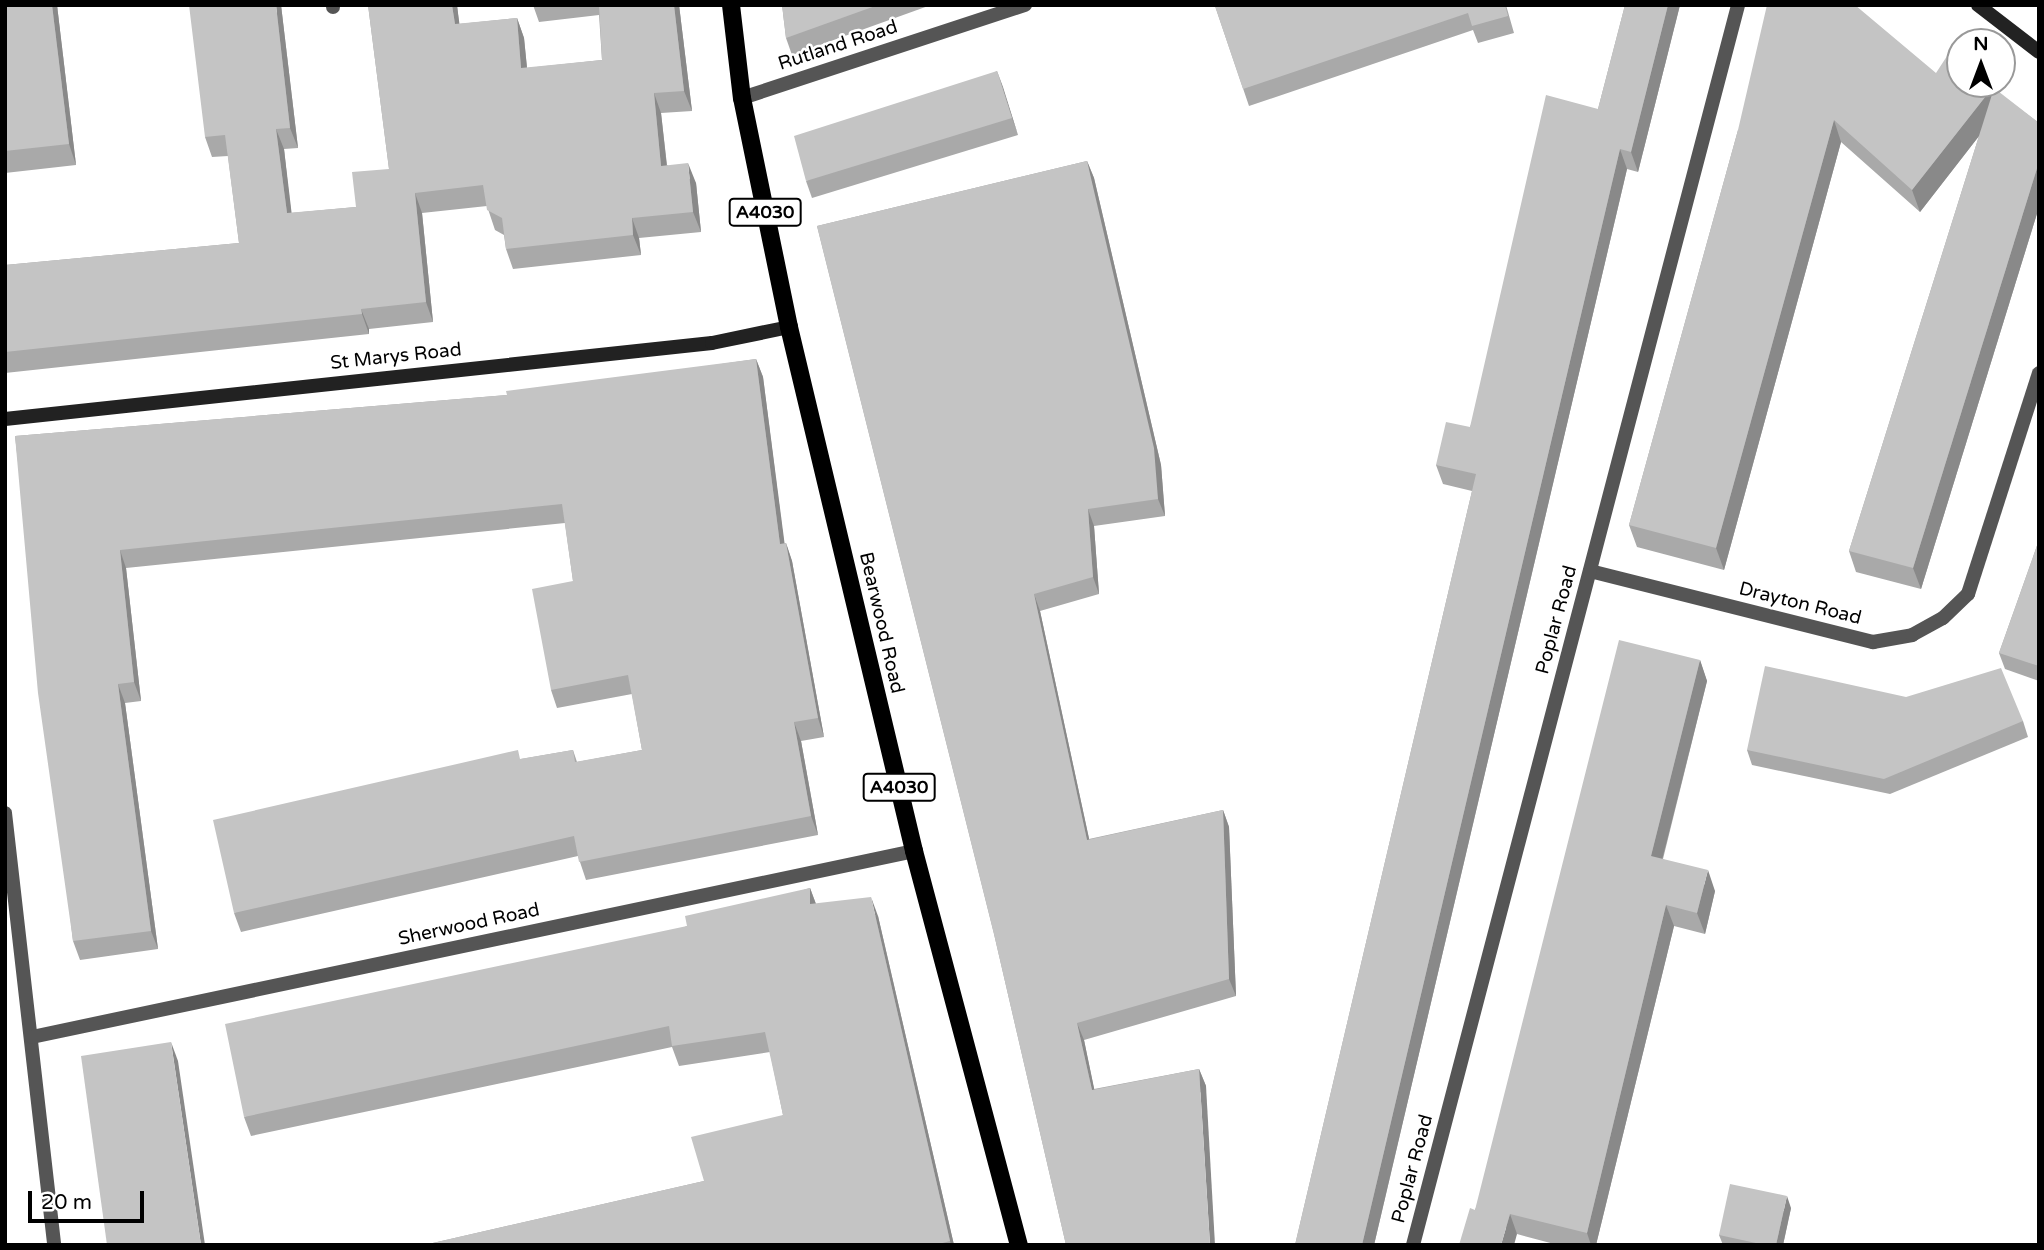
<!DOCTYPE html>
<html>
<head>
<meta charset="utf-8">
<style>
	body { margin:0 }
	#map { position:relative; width:2044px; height:1250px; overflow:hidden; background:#fff; font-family:"Varela Round",sans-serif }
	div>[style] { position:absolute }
	.street>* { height:14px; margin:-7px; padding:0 7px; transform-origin:7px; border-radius:7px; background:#555 }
	.secondary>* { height:14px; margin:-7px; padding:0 7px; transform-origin:7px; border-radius:7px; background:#222 }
	.primary>* { height:18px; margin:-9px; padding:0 9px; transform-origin:9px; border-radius:9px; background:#000 }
	.wall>* { inset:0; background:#a9a9a9 }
	.shaded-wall>* { inset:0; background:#898989 }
	.building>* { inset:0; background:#c4c4c4 }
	span { translate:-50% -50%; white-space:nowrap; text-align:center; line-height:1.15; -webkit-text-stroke:5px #fff; paint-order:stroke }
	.shield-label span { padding:2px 5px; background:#fff; border:2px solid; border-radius:5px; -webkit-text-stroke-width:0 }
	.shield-label { font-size:18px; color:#000; font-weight:700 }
	.street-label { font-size:19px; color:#000 }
	.frame { position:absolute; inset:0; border:7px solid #000; pointer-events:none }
	.north { position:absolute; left:1946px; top:28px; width:70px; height:70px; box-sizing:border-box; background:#fff; border:2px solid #999; border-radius:50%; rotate:0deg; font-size:19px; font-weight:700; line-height:28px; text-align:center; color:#000 }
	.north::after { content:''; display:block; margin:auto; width:24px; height:32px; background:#000; clip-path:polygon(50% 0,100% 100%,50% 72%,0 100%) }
	.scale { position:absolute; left:28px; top:1191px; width:116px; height:32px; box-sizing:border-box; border:4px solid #000; border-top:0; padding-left:9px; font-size:21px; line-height:24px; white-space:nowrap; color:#000; -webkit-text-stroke:5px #fff; paint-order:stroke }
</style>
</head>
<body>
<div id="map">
	<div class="street">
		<i style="left:333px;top:5px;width:2px;rotate:90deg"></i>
		<i style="left:742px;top:98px;width:298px;rotate:-18.2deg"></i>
		<i style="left:1590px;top:571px;width:292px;rotate:14.1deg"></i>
		<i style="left:1873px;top:642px;width:40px;rotate:-10deg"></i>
		<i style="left:1912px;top:635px;width:35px;rotate:-29deg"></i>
		<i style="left:1943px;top:618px;width:35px;rotate:-44deg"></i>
		<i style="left:1968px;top:594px;width:232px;rotate:-72.2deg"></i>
		<i style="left:5px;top:813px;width:435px;rotate:83.5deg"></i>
		<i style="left:32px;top:1037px;width:901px;rotate:-11.91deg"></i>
		<i style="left:1413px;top:1245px;width:1282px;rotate:-75.31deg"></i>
	</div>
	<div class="secondary">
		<i style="left:1978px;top:5px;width:77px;rotate:37.6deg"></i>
		<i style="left:5px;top:419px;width:711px;rotate:-6.14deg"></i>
		<i style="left:712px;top:343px;width:79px;rotate:-11.7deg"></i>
	</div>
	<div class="primary">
		<i style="left:731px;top:5px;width:94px;rotate:83.3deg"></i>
		<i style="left:742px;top:98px;width:234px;rotate:78.4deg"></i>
		<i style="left:789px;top:327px;width:539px;rotate:76.58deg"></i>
		<i style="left:914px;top:851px;width:408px;rotate:75.1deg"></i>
	</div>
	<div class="wall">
		<i style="clip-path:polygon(5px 5px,57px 5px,76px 165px,5px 173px)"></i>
		<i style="clip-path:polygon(281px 5px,298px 148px,284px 149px,291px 213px,356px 207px,389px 169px,368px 5px,457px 5px,459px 24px,517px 18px,524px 38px,527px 68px,602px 60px,599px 15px,539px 22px,533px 5px,679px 5px,692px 111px,661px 113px,667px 165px,696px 183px,701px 232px,639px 238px,641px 255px,513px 269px,506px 249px,504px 235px,495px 230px,487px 206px,422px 213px,433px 322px,369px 329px,369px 334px,5px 373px,5px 265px,239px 243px,228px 156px,212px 157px,205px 137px)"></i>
		<i style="clip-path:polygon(782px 5px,931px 5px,792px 55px,786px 38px)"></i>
		<i style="clip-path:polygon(1506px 5px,1514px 33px,1478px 43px,1473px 30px,1249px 106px,1215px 6px)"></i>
		<i style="clip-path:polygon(1625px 5px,1680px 5px,1638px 172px,1627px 169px,1374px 1245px,1295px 1245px,1472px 491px,1443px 484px,1436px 465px,1470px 427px,1598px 109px)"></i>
		<i style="clip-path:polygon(997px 71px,1018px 135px,812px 198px,806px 181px)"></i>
		<i style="clip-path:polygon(1936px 73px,1993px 89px,2039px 123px,2039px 207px,1921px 589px,1856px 572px,1849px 551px,1979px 136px,1920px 212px,1841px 142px,1724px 570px,1637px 547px,1629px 525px,1738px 130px)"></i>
		<i style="clip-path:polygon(1087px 161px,1094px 178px,1161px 465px,1165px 516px,1094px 526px,1099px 594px,1040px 611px,1089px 839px,1223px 810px,1229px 827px,1236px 996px,1084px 1040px,1094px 1089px,1199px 1069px,1206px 1086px,1066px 1245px,994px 934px,817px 226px)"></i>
		<i style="clip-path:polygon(756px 359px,763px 377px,784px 543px,786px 543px,792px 561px,824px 737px,801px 741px,818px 835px,586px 880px,578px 856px,241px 932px,234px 913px,521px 759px,573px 750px,577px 762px,642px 750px,632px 694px,557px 708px,551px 690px,573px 581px,565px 523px,126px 568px,141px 701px,125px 703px,158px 949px,80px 960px,73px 941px,15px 436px,507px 395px)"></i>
		<i style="clip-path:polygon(2039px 540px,2039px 681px,2005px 669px,1999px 653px)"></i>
		<i style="clip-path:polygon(1700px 660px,1707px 681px,1663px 859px,1715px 891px,1705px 934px,1674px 926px,1596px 1245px,1558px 1245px,1517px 1234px,1475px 1210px)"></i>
		<i style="clip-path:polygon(1906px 697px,2023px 721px,2028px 737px,1890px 794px,1752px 765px,1747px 750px)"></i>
		<i style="clip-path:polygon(810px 888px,816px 904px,878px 916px,954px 1245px,424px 1245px,704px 1181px,783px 1115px,770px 1052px,679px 1066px,672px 1047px,251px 1136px,244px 1117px,687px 926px)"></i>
		<i style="clip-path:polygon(1791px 1208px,1783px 1245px,1723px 1245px,1719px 1235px)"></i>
	</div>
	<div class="shaded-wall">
		<i style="clip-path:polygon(52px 5px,57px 5px,76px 165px,69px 144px)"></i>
		<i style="clip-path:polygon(276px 5px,281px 5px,298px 148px,290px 128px)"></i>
		<i style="clip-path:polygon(452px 5px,457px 5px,462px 44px,455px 24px)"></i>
		<i style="clip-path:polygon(674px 5px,679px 5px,692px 111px,684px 91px)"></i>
		<i style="clip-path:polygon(1668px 5px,1680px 5px,1638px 172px,1631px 152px)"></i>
		<i style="clip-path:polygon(517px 18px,524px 38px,529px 88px,521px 68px)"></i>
		<i style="clip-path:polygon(997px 71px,1003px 87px,1018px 135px,1012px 118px)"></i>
		<i style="clip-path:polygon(1993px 87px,2000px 109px,1920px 212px,1912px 190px)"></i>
		<i style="clip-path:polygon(654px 93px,661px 113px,669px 186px,661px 166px)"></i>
		<i style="clip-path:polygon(1834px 120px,1841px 142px,1724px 570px,1716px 548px)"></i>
		<i style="clip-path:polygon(276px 129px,284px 149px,294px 233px,287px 213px)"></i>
		<i style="clip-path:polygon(1620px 149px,1627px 169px,1374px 1245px,1362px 1245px)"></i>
		<i style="clip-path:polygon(1087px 161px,1094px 178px,1161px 465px,1165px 516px,1158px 499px)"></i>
		<i style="clip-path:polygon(2039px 162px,2039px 207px,1921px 589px,1913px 568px)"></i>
		<i style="clip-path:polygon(688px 163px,696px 183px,701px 232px,693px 212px)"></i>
		<i style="clip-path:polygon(415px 193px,422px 213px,433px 322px,426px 302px)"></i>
		<i style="clip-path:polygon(632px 218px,639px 238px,641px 255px,633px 235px)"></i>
		<i style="clip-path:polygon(361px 309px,369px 329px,369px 334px,362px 314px)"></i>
		<i style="clip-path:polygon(756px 359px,763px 377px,787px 562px,780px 544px)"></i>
		<i style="clip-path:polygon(1088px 509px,1094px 526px,1099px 594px,1093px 577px)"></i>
		<i style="clip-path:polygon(786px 543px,792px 561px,824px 737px,818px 718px)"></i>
		<i style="clip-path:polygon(120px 550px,126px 568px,141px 701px,134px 682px)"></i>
		<i style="clip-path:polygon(1034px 594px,1040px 611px,1093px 857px,1087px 840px)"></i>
		<i style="clip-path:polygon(1700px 660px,1707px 681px,1658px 876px,1651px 856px)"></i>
		<i style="clip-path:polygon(118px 684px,125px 703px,158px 949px,151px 931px)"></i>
		<i style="clip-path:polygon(794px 722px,801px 741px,818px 835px,811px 816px)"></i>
		<i style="clip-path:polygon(1223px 810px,1229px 827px,1236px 996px,1229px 979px)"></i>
		<i style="clip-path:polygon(1708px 870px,1715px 891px,1705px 934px,1697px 913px)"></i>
		<i style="clip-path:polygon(810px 888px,817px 907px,810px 904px)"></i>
		<i style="clip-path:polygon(871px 897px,878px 916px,954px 1245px,951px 1245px,950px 1241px)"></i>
		<i style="clip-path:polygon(1666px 905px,1674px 926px,1596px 1245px,1591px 1245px,1587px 1233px)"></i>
		<i style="clip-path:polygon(1077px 1023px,1084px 1040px,1098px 1107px,1092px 1090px)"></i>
		<i style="clip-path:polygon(171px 1042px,178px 1061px,205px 1245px,201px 1245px)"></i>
		<i style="clip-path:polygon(1199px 1069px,1206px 1086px,1215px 1245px,1210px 1245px)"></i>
		<i style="clip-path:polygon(1787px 1196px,1791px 1208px,1783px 1245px,1776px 1245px)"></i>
		<i style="clip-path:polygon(1510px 1214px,1517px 1234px,1514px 1245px,1501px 1245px)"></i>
	</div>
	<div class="building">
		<i style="clip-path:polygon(5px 5px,52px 5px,69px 144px,5px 151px)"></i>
		<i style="clip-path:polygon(189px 5px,276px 5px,290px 128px,276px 129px,287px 213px,356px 207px,352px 172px,389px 169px,368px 5px,452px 5px,455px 24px,517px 18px,521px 68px,602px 60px,599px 5px,674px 5px,684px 91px,654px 93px,661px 166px,688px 163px,693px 212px,632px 218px,633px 235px,506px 249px,502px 218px,487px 210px,483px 185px,415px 193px,426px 302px,361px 309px,362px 314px,5px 352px,5px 265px,239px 243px,225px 135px,205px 137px)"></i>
		<i style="clip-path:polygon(782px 5px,878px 5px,786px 38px)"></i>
		<i style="clip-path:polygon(1218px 5px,1505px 5px,1508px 16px,1472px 26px,1468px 13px,1243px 89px,1215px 6px)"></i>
		<i style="clip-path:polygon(1625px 5px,1668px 5px,1631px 152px,1620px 149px,1362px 1245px,1295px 1245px,1476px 474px,1436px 465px,1446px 422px,1470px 427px,1546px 95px,1598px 109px)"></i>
		<i style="clip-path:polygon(1767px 5px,1855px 5px,1936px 73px,1949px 53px,1960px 62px,1960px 84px,1989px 84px,1993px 87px,1912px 190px,1834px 120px,1716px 548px,1629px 525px,1738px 130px)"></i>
		<i style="clip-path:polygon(997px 71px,1012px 118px,806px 181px,794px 136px)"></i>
		<i style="clip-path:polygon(1994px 88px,2039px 123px,2039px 162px,1913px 568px,1849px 551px)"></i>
		<i style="clip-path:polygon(1087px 161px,1154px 448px,1158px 499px,1088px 509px,1093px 577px,1034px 594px,1087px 840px,1223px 810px,1229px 979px,1077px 1023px,1092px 1090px,1199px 1069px,1210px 1245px,1066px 1245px,994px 934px,817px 226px)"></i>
		<i style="clip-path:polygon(756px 359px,780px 544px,786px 543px,818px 718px,794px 722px,811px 816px,579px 862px,574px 836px,234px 913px,213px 820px,518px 750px,520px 759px,573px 750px,575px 762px,642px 750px,628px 675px,551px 690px,532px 589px,573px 581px,562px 504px,120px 550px,134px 682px,118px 684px,151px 931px,73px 941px,38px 693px,15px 436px,507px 395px,506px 391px)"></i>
		<i style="clip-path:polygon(2039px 540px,2039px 666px,1999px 653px)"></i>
		<i style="clip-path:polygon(1619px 640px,1700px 660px,1651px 856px,1708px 870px,1697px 913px,1666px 905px,1587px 1233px,1510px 1214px,1501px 1245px,1459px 1245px,1470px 1208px,1475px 1210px)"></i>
		<i style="clip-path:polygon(1765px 666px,1906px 697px,2001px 668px,2023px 721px,1884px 779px,1747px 750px)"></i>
		<i style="clip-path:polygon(810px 888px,810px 904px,871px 897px,950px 1241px,935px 1245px,424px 1245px,704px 1181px,691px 1137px,783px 1115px,765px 1032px,672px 1046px,669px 1026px,244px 1117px,225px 1024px,687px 926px,685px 916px)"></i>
		<i style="clip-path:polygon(171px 1042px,201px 1245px,107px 1245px,81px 1056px)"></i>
		<i style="clip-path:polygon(1730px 1184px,1787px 1196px,1776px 1245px,1765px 1245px,1719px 1235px)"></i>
	</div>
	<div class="shield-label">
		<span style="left:765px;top:212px">A4030</span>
		<span style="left:899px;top:787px">A4030</span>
	</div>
	<div class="street-label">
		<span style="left:838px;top:46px;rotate:-18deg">Rutland Road</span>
		<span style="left:396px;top:357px;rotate:-6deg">St Marys Road</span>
		<span style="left:1800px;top:604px;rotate:14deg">Drayton Road</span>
		<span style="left:1557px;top:620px;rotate:-75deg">Poplar Road</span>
		<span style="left:881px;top:623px;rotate:77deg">Bearwood Road</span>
		<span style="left:469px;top:925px;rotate:-12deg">Sherwood Road</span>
		<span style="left:1413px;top:1169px;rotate:-75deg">Poplar Road</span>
	</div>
	<div class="frame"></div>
	<div class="north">N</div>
	<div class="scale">20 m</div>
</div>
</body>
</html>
